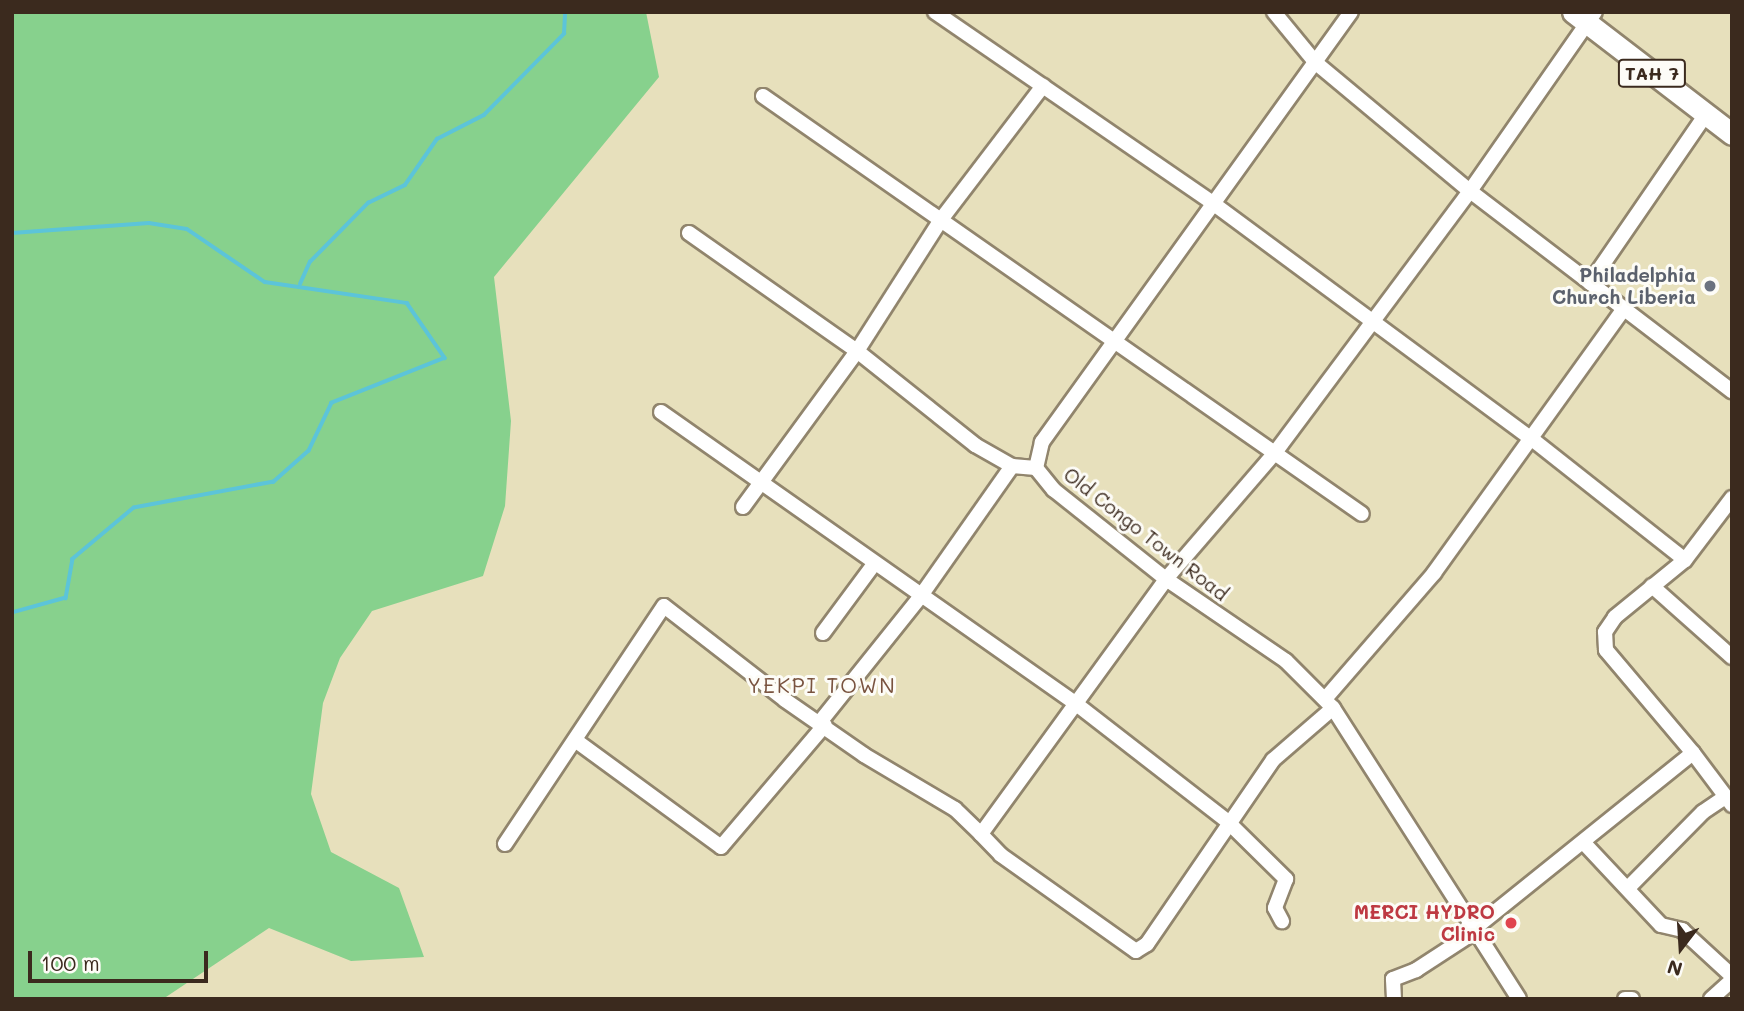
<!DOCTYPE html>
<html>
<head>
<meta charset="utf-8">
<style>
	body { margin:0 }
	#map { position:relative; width:1744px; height:1011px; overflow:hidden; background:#e7e0bc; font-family:Mali,sans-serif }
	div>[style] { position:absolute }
	.green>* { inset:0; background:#87d18d }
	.stream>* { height:3.5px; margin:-1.75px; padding:0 1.75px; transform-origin:1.75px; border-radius:1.75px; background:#5cc4d9 }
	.roads { filter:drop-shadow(2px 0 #91856d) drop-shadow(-2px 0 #91856d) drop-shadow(0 2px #91856d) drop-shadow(0 -2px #91856d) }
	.minor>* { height:14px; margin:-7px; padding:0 7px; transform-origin:7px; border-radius:7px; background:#fff }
	.highway>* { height:21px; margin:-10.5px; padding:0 10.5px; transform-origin:10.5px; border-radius:10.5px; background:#fff }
	.dots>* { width:19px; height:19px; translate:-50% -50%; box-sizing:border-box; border:4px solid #fdfcf7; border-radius:50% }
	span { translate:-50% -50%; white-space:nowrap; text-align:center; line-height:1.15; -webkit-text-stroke:6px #fdfcf7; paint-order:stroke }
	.shield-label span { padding:2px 5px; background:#fdfcf7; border:2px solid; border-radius:5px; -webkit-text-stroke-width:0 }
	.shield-label { font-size:18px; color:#3b2a1e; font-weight:700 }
	.worship-label { font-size:19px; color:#5b616d; font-weight:700 }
	.right { translate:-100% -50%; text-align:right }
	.street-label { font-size:19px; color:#3b2a1e }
	.health-label { font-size:19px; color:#be3a42; font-weight:700 }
	.neighbourhood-label { font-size:21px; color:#79533f; letter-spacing:2px }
	.frame { position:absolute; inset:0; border:14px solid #3b2a1e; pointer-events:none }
	.north { position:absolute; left:1646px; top:913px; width:70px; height:70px; -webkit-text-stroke:5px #fdfcf7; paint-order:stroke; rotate:197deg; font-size:19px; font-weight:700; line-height:28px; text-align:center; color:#3b2a1e }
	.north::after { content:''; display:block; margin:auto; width:24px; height:32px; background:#3b2a1e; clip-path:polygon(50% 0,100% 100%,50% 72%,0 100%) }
	.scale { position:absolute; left:28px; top:951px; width:180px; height:32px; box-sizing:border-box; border:4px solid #3b2a1e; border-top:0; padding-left:9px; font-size:21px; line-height:24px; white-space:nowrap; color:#3b2a1e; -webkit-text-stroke:5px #fdfcf7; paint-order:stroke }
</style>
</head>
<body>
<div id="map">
	<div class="green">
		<i style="clip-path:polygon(12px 12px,646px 12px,659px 77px,494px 277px,511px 421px,505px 506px,483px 576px,372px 611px,340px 658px,323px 703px,311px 794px,331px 852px,399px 888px,424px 957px,351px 961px,269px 928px,163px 999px,12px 999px)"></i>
	</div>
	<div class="stream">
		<i style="left:12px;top:233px;width:137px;rotate:-4.2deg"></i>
		<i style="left:149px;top:223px;width:38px;rotate:9deg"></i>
		<i style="left:187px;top:229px;width:94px;rotate:34.2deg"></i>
		<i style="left:265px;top:282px;width:144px;rotate:8.4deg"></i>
		<i style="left:407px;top:303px;width:67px;rotate:55.4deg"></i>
		<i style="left:445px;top:358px;width:122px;rotate:158.3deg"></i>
		<i style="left:332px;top:403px;width:53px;rotate:115.6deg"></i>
		<i style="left:309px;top:451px;width:47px;rotate:138.5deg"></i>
		<i style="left:274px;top:482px;width:142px;rotate:169.5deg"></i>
		<i style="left:134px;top:508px;width:80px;rotate:140.1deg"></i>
		<i style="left:73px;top:559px;width:40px;rotate:100deg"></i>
		<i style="left:66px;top:598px;width:56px;rotate:164.5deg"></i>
		<i style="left:300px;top:284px;width:24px;rotate:-66deg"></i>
		<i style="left:310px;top:262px;width:83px;rotate:-45.5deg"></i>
		<i style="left:368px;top:203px;width:41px;rotate:-25.9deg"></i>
		<i style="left:405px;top:185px;width:56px;rotate:-55.2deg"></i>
		<i style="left:437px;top:139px;width:53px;rotate:-27.1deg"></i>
		<i style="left:484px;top:115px;width:114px;rotate:-45.4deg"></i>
		<i style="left:564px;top:34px;width:22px;rotate:-87deg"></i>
	</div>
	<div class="roads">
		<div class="minor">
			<i style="left:935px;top:12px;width:339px;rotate:34.5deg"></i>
			<i style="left:1214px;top:204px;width:395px;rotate:36.5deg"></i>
			<i style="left:1532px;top:439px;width:195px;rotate:38.3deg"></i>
			<i style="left:1274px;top:12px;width:65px;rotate:50.6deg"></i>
			<i style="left:1315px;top:62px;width:202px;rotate:39.8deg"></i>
			<i style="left:1470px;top:191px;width:330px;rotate:37.4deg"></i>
			<i style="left:1351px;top:12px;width:530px;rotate:125.7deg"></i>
			<i style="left:1042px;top:442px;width:27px;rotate:103deg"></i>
			<i style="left:1036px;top:468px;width:28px;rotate:51deg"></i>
			<i style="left:1054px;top:490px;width:143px;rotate:38.5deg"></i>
			<i style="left:1166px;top:579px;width:145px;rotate:34.3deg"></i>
			<i style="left:1286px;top:661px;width:66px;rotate:45deg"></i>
			<i style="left:1333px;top:708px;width:345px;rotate:57.4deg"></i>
			<i style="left:763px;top:96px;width:730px;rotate:34.91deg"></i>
			<i style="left:689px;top:233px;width:205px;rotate:35.1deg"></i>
			<i style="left:857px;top:351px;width:151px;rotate:38.5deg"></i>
			<i style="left:975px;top:445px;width:43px;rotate:29.6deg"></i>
			<i style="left:1012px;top:466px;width:24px;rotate:5deg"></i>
			<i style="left:1590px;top:283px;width:205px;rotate:-55.5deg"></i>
			<i style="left:661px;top:412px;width:506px;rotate:35.1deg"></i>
			<i style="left:1075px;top:703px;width:192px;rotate:37.8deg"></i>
			<i style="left:1227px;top:821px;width:83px;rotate:44.5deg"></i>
			<i style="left:1286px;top:879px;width:31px;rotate:111deg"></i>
			<i style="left:1275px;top:908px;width:15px;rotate:62deg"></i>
			<i style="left:743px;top:507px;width:193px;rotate:-53.8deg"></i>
			<i style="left:857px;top:351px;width:154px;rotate:-57.4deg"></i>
			<i style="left:940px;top:221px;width:170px;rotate:-52.7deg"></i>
			<i style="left:1652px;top:586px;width:107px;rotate:41.6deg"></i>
			<i style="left:823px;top:633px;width:86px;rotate:-53.5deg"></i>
			<i style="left:1325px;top:699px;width:167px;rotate:-49.1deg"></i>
			<i style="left:1434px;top:573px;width:324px;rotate:-54.3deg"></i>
			<i style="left:1333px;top:708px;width:79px;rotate:139.1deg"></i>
			<i style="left:1273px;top:760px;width:223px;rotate:124.4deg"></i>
			<i style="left:1147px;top:944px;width:13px;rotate:148deg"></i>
			<i style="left:1136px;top:951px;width:166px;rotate:-144.6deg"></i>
			<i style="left:1001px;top:855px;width:29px;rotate:-134deg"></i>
			<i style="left:981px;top:834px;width:315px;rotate:-54deg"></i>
			<i style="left:1166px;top:579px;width:165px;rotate:-49.2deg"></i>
			<i style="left:1274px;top:454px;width:328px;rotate:-53.3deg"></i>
			<i style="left:1470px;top:191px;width:218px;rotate:-55.1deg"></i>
			<i style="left:820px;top:722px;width:160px;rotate:-51.3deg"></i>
			<i style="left:920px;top:597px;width:160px;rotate:-54.9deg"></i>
			<i style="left:575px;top:740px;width:181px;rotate:36.2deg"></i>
			<i style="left:721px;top:847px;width:160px;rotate:-49.6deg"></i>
			<i style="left:1693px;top:753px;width:65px;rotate:53.1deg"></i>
			<i style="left:1583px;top:842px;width:114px;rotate:46.8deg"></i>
			<i style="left:1661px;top:925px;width:22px;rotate:13deg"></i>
			<i style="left:1682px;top:930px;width:68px;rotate:42.6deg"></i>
			<i style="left:505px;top:844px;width:286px;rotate:-56.3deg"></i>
			<i style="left:664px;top:606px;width:153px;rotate:37.8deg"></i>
			<i style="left:785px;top:700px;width:96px;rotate:34.8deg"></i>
			<i style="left:864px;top:755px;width:106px;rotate:30.7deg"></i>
			<i style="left:955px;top:809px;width:36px;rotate:44deg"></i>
			<i style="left:1629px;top:887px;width:105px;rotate:-45.4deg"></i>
			<i style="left:1703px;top:812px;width:27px;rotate:-34deg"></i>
			<i style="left:1468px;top:926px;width:12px;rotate:-9deg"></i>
			<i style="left:1480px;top:924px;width:273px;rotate:-38.8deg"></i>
			<i style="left:1693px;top:753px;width:135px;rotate:-130.2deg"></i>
			<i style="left:1606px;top:650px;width:18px;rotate:-93deg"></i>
			<i style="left:1605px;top:632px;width:18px;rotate:-56deg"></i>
			<i style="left:1615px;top:617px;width:90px;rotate:-39.2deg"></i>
			<i style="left:1685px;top:560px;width:78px;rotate:-52.8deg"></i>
			<i style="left:1394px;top:999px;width:20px;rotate:-93deg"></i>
			<i style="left:1393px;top:979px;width:25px;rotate:-21deg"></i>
			<i style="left:1416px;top:970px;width:68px;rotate:-33deg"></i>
			<i style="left:1625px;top:999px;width:7px"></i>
			<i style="left:1711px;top:999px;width:28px;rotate:-42deg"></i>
		</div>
		<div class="highway">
			<i style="left:1573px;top:12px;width:200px;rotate:37.5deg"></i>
		</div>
	</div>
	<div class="dots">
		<i style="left:1710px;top:286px;background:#6b7280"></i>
		<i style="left:1511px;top:923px;background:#e0444e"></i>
	</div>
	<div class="shield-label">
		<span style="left:1652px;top:73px">TAH 7</span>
	</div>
	<div class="worship-label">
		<span class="right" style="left:1696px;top:286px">Philadelphia<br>Church Liberia</span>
	</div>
	<div class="street-label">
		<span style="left:1146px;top:534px;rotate:38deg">Old Congo Town Road</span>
	</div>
	<div class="health-label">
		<span class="right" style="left:1495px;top:923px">MERCI HYDRO<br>Clinic</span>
	</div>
	<div class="neighbourhood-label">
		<span style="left:822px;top:685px">YEKPI TOWN</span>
	</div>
	<div class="frame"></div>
	<div class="north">N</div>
	<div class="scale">100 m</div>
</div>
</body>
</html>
